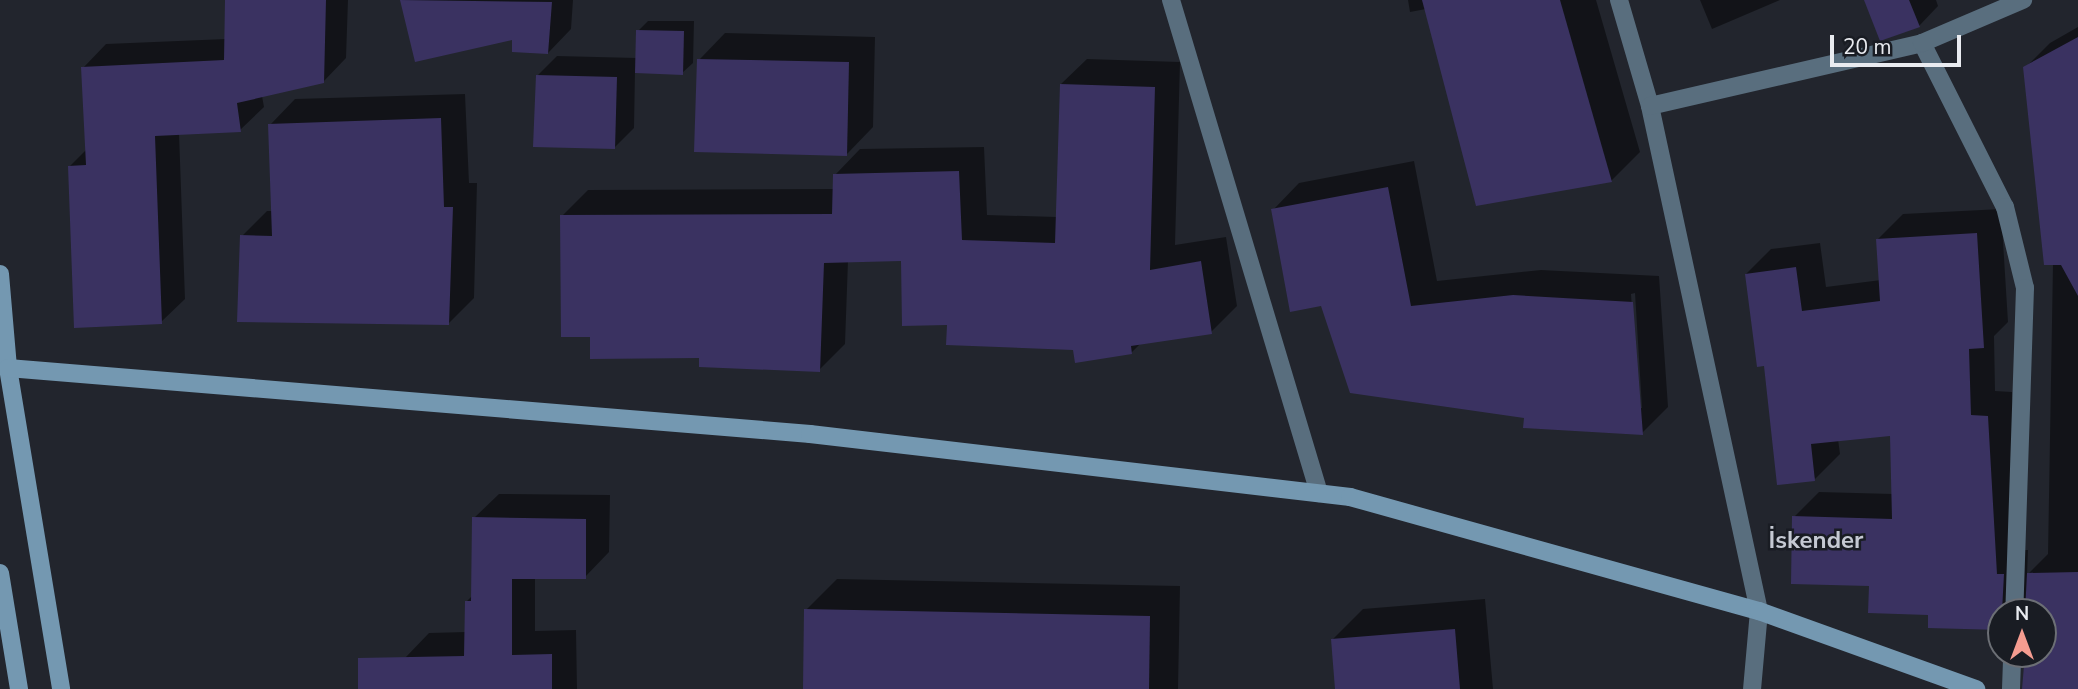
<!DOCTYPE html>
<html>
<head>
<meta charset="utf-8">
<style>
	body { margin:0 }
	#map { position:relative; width:2078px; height:689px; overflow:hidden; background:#22252d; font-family:"Nunito Sans",sans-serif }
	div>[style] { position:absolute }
	.shadow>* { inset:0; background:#0007 }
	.building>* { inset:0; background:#3a3261 }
	.street>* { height:18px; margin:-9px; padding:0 9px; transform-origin:9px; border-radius:9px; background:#596e7e }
	.secondary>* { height:18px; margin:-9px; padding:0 9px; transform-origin:9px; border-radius:9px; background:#7498b1 }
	span { translate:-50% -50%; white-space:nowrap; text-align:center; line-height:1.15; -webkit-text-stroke:5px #191c23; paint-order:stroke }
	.district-label { font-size:24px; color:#c5c9d3; font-weight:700 }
	.north { position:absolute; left:1987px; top:598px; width:70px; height:70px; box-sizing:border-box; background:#191c23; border:2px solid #6c6f75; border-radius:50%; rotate:0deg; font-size:19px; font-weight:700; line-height:28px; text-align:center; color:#e9ebf0 }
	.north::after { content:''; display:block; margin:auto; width:24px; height:32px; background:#f59c90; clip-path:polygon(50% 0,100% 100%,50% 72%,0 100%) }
	.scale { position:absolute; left:1830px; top:35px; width:131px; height:32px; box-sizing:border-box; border:4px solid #e9ebf0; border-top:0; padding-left:9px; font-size:21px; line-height:24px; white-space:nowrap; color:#e9ebf0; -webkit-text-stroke:5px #191c23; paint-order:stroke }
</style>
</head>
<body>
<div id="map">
	<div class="shadow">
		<i style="clip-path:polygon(227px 0,348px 0,346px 58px,323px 82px,262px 96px,264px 107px,240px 130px,179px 133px,185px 299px,161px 322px,70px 166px,87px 149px,83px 68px,106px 44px,226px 39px)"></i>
		<i style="clip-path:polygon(402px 0,573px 0,571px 29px,548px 53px,514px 38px,416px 60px)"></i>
		<i style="clip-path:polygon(1408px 0,1596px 0,1640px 152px,1611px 181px,1426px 9px,1410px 12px)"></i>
		<i style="clip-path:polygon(1700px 0,1780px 0,1712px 29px)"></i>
		<i style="clip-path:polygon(1866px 0,1936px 0,1938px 6px,1919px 26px)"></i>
		<i style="clip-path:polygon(648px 21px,694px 21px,693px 63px,682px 73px,635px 72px,634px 128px,614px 148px,537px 76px,557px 56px,637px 58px,638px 31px)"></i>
		<i style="clip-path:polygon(2078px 27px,2078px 689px,2024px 689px,2027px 654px,2043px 654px,2043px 612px,1930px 614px,1870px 584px,1794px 517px,1819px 492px,1893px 494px,1892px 434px,1838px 439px,1840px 454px,1815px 479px,1766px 364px,1746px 274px,1771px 249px,1820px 243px,1826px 287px,1881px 280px,1878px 239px,1903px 214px,2001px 209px,2008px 322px,1994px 336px,1995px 391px,2012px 392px,2022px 550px,2028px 550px,2027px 575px,2048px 554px,2053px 263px,2025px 68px,2050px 43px)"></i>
		<i style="clip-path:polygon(725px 33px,875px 37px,873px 127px,847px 154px,699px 60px)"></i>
		<i style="clip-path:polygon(1087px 59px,1180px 62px,1175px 245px,1226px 237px,1237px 306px,1211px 332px,1141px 343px,1131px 353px,1074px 348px,949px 323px,902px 259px,848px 261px,845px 344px,819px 370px,701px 357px,592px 335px,562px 216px,588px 190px,834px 189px,835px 175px,860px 149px,984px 147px,987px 215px,1057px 217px,1061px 84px)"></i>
		<i style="clip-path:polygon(465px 94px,469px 183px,477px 183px,474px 298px,449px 323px,239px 320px,242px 236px,267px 211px,273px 211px,270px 125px,295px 99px)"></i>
		<i style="clip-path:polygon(evenodd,1414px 161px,1437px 281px,1541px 270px,1659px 276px,1668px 407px,1642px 433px,1526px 416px,1322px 304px,1273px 210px,1299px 183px,1414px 161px,1635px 293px,1642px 408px,1639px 408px,1631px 294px,1635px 293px)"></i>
		<i style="clip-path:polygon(499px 494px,610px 495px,609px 552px,585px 577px,535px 577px,535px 631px,576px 630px,577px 689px,405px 689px,405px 658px,429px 633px,466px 632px,467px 601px,473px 595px,474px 518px)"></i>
		<i style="clip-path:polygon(837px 579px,1180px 586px,1178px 689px,804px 689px,806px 610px)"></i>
		<i style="clip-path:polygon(1485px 599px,1493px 689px,1337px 689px,1332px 640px,1363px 609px)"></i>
	</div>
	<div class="building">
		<i style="clip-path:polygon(225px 0,326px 0,324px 83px,237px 103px,241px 132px,155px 136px,162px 324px,74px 328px,68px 166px,86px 165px,81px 67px,224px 60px)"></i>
		<i style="clip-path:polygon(400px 0,552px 2px,548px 54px,512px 52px,512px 40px,415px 62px)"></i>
		<i style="clip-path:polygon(1422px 0,1560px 0,1612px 182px,1476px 206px)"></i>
		<i style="clip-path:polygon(1864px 0,1909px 0,1920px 27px,1880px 41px)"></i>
		<i style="clip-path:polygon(636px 30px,684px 31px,683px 75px,635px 73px)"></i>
		<i style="clip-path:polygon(2078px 37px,2078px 296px,2061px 265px,2044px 265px,2023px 67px)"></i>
		<i style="clip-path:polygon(697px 59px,849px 62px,847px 156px,694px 152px)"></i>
		<i style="clip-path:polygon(536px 75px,617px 77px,615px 149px,533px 147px)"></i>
		<i style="clip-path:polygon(1060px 84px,1155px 87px,1150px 270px,1201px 261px,1212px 334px,1131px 346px,1132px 354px,1075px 363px,1073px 350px,946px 345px,947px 325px,902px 326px,901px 261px,824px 263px,820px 372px,699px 367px,699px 358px,590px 359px,590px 337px,561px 337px,560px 215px,832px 214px,833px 174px,959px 171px,962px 240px,1055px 243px)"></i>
		<i style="clip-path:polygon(441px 118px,444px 207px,453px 207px,449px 325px,237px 322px,240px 235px,272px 236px,268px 124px)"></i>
		<i style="clip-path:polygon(1388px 187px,1411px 306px,1513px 295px,1633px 302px,1643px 435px,1523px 428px,1524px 418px,1350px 393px,1321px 306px,1290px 312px,1271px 209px)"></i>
		<i style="clip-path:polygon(1977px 233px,1984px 348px,1969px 349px,1971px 415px,1988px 416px,1997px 574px,2004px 574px,2001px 630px,1928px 628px,1928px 615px,1868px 613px,1869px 586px,1791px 584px,1792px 516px,1892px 519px,1890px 436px,1811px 444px,1815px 481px,1777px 485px,1764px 366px,1757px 367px,1745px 274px,1796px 267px,1802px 311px,1880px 301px,1876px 239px)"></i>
		<i style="clip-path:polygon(472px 517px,586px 519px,586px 579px,512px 579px,512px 655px,552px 654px,552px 689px,358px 689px,358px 658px,464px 656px,465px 601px,471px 601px)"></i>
		<i style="clip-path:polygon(2078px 572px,2078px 689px,2022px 689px,2025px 654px,2043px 654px,2043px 612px,2025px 612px,2027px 573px)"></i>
		<i style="clip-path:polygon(804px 609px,1150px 616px,1149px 689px,803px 689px)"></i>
		<i style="clip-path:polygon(1455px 629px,1460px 689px,1335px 689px,1331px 639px)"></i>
	</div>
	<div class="street">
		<i style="left:1171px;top:0;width:515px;rotate:73.29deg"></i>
		<i style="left:1619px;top:0;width:110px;rotate:73.7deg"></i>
		<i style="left:1650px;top:106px;width:517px;rotate:77.82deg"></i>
		<i style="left:1759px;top:611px;width:78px;rotate:95.1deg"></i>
		<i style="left:1922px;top:43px;width:184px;rotate:63.2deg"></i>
		<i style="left:2005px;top:207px;width:83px;rotate:76.1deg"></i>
		<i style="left:2025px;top:288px;width:324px;rotate:91.9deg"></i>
		<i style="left:1650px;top:106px;width:279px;rotate:-13deg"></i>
		<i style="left:1922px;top:43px;width:110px;rotate:-23.1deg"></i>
		<i style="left:2011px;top:689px;width:35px;rotate:-88deg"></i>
	</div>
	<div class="secondary">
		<i style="left:0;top:274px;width:94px;rotate:85.1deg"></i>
		<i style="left:8px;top:368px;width:325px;rotate:80.6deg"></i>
		<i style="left:8px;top:368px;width:805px;rotate:4.7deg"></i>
		<i style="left:810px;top:434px;width:544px;rotate:6.65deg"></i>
		<i style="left:1350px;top:497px;width:425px;rotate:15.6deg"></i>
		<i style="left:1759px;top:611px;width:231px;rotate:19.8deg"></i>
		<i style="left:0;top:573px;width:118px;rotate:80.7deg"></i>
	</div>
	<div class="district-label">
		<span style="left:1816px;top:541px">İskender</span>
	</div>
	<div class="north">N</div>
	<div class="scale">20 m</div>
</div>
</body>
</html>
